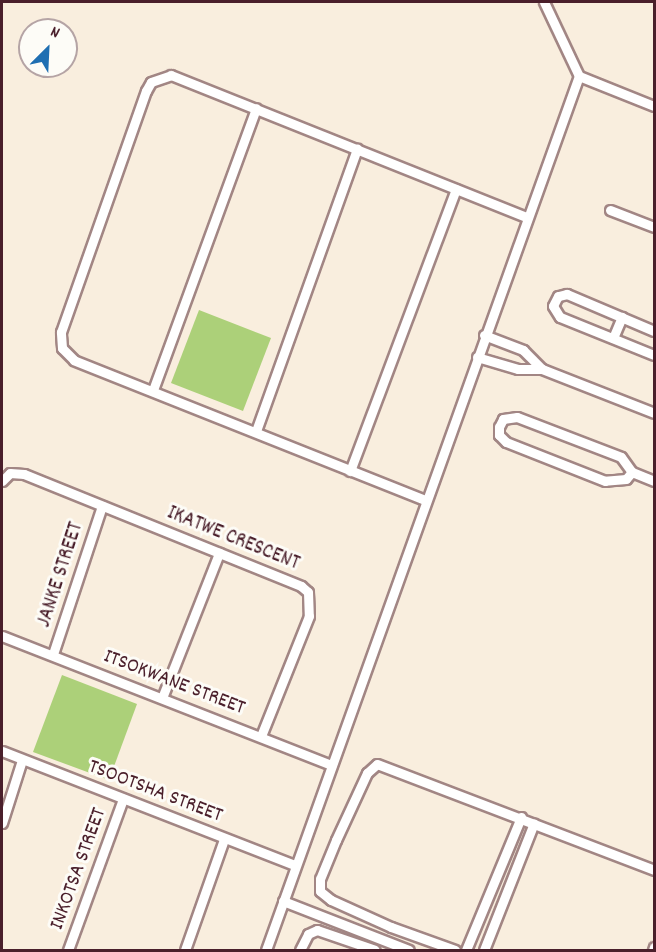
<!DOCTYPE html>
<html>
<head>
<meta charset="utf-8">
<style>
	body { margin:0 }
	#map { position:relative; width:656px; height:952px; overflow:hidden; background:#f9eede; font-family:Dekko,sans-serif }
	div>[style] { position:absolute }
	.green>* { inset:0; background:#acd079 }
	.roads { filter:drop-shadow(2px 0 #a28684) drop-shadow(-2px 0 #a28684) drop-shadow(0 2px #a28684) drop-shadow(0 -2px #a28684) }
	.minor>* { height:9px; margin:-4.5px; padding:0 4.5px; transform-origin:4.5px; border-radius:4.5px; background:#fff }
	span { translate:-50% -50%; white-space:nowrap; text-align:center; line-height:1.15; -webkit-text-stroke:6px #fdfcf7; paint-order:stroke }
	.street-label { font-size:21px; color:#4a1f2b }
	.frame { position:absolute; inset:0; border:3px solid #4a1f2b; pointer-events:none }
	.north { position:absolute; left:18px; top:18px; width:60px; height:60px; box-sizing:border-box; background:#fdfcf7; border:2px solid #b5a4a5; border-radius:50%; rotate:24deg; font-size:16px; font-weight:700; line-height:24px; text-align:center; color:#4a1f2b }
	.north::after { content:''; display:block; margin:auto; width:21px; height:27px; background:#1f6fb2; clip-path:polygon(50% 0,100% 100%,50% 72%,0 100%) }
</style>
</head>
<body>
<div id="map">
	<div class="green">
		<i style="clip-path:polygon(199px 310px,271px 338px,243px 411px,171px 383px)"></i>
		<i style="clip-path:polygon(62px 675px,137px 704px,109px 780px,33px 752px)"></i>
	</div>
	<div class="roads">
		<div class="minor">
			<i style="left:579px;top:76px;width:81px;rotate:21.8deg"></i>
			<i style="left:610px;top:210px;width:47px;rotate:21.1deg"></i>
			<i style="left:654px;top:331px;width:95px;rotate:-157deg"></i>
			<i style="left:567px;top:294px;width:9px;rotate:167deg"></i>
			<i style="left:558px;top:296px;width:11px;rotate:117deg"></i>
			<i style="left:553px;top:306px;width:13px;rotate:58deg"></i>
			<i style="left:560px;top:317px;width:101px;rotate:22deg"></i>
			<i style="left:484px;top:335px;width:42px;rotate:21deg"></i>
			<i style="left:523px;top:350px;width:27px;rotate:45deg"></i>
			<i style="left:542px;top:369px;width:120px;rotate:21.4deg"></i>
			<i style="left:613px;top:338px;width:23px;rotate:-67deg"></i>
			<i style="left:477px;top:357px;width:43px;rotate:16.3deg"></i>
			<i style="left:518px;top:369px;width:24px"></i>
			<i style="left:153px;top:390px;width:300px;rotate:-69.9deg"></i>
			<i style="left:256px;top:431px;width:300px;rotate:-70.3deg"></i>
			<i style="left:350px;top:471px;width:301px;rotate:-69.4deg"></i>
			<i style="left:632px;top:472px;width:9px;rotate:131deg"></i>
			<i style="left:626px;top:479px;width:21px;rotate:175deg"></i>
			<i style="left:605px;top:481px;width:106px;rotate:-158.5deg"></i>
			<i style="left:506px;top:442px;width:10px;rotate:-135deg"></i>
			<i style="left:499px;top:435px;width:8px;rotate:-90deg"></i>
			<i style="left:499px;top:427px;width:9px;rotate:-63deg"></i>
			<i style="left:503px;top:419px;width:14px;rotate:-8deg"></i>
			<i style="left:517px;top:417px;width:111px;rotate:21deg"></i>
			<i style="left:621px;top:457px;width:19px;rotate:54deg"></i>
			<i style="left:632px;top:472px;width:24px;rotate:22deg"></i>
			<i style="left:2px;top:481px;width:11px;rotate:-45deg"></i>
			<i style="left:10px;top:473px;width:14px;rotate:4deg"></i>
			<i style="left:24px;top:474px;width:299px;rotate:22deg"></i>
			<i style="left:301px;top:586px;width:9px;rotate:41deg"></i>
			<i style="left:308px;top:592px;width:24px;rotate:88deg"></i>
			<i style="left:309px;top:616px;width:129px;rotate:111.8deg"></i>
			<i style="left:425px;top:500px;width:378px;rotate:-158.3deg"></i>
			<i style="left:74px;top:360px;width:17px;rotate:-135deg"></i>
			<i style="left:62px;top:348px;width:16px;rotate:-94deg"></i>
			<i style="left:61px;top:332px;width:256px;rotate:-70.6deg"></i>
			<i style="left:146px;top:91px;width:10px;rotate:-61deg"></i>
			<i style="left:151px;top:82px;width:21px;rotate:-19deg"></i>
			<i style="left:171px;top:75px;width:382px;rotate:21.8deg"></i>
			<i style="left:2px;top:636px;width:354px;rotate:21.4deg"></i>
			<i style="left:53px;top:654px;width:156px;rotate:-71.7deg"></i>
			<i style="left:162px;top:698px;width:156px;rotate:-68.5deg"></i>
			<i style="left:2px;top:751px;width:314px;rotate:21.3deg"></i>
			<i style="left:2px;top:823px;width:66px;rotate:-72.4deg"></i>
			<i style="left:283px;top:901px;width:135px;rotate:21.3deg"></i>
			<i style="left:68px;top:950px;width:161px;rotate:-70deg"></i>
			<i style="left:185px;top:950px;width:118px;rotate:-70.6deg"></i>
			<i style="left:266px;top:950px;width:928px;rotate:-70.3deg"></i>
			<i style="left:579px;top:76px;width:82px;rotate:-115.3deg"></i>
			<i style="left:300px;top:950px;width:18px;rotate:-63deg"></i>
			<i style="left:308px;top:934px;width:10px;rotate:-24deg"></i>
			<i style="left:317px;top:930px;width:61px;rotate:19deg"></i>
			<i style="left:455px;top:950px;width:68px;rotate:-160.2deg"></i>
			<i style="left:391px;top:927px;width:66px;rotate:-155.8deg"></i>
			<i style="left:331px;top:900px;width:14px;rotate:-141deg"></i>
			<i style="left:320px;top:891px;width:12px;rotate:-90deg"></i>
			<i style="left:320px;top:879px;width:42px;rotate:-67.7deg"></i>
			<i style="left:336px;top:840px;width:74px;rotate:-65.2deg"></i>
			<i style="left:367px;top:773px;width:13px;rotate:-42deg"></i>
			<i style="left:377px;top:764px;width:297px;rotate:20.9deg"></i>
			<i style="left:466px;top:950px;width:144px;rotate:-67.5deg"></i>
			<i style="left:484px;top:950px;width:136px;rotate:-68.5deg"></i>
			<i style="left:653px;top:950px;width:3px;rotate:-72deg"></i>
		</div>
	</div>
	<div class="street-label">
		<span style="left:233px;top:539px;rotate:22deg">IKATWE CRESCENT</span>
		<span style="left:61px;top:575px;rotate:-72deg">JANKE STREET</span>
		<span style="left:174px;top:683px;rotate:21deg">ITSOKWANE STREET</span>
		<span style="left:155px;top:792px;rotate:21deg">TSOOTSHA STREET</span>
		<span style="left:79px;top:869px;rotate:-70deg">INKOTSA STREET</span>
	</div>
	<div class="frame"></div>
	<div class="north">N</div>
</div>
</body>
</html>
